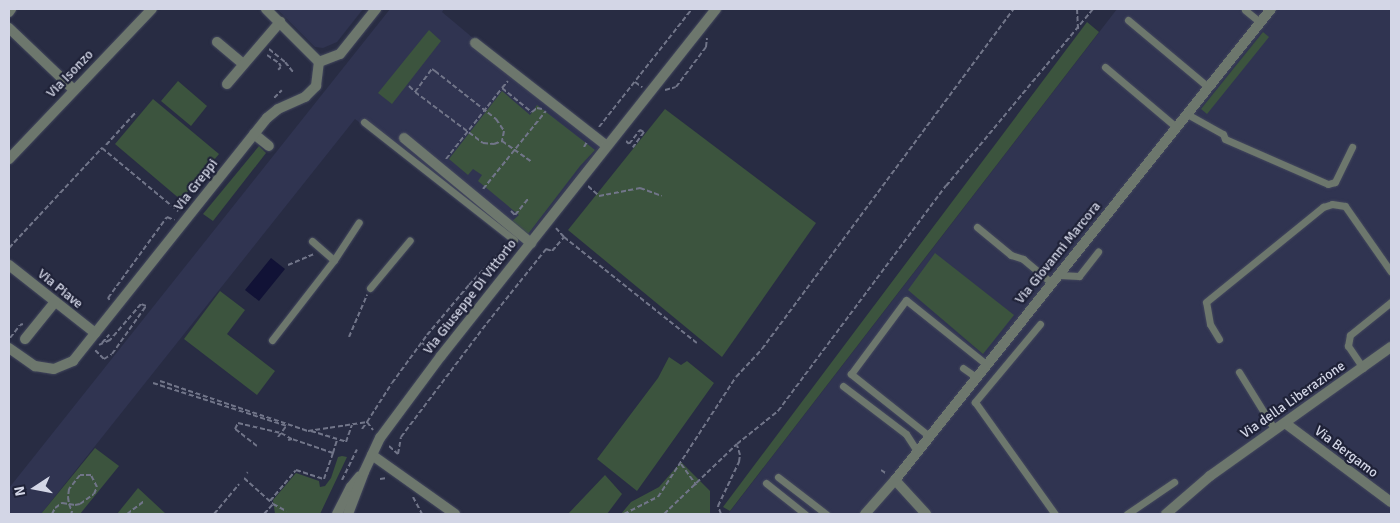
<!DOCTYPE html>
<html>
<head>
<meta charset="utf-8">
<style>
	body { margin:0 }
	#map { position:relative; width:1400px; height:523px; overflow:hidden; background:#282c43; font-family:Signika,sans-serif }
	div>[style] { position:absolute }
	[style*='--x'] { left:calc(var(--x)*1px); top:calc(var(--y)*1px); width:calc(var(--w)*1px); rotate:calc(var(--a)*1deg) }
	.built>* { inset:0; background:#303451 }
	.green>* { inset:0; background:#3c543e }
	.water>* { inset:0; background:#111236 }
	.path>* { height:2px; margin-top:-1px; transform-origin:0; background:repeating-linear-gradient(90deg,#717589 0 5px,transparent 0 7.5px) }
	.roads { filter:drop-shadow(0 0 1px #43475d) drop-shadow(0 0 1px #43475d) }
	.service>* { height:7px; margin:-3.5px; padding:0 3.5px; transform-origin:3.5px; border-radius:3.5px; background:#6d776d }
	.pedestrian>* { height:10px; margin:-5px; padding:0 5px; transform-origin:5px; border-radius:5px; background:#6d776d }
	.minor>* { height:10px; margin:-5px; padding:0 5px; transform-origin:5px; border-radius:5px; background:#6d776d }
	.tertiary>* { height:10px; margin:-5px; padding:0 5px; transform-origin:5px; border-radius:5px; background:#6d776d }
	span { translate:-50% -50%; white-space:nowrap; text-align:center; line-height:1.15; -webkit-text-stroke:4.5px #1f2238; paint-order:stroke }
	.street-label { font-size:14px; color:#d3d6e6 }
	.frame { position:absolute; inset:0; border:10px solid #d3d6e6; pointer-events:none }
	.north { position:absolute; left:10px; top:463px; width:50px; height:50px; -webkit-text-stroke:4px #1f2238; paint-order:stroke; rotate:259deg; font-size:14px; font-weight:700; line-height:20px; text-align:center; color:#d3d6e6 }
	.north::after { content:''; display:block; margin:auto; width:18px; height:22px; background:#d3d6e6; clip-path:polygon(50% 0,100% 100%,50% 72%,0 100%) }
</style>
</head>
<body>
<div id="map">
	<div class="built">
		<i style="clip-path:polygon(277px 9px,363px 9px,337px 42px,323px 48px,315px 47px)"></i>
		<i style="clip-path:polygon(390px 9px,444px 9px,442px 12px,601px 145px,518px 249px,355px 119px,41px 514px,9px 514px,9px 488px)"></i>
		<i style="clip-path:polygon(1117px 9px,1391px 9px,1391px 514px,728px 514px)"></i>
	</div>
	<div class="green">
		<i style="clip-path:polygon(1087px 22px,1099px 32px,730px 511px,723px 507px)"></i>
		<i style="clip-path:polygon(429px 30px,441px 41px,392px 104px,378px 93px)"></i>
		<i style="clip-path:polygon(1263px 32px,1269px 37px,1207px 114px,1201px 109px)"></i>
		<i style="clip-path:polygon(178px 81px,207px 106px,191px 126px,161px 101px)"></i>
		<i style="clip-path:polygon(502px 91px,530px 115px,537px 105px,595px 150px,580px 166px,528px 234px,511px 222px,519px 215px,478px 181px,482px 175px,473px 169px,468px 175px,449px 159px)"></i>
		<i style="clip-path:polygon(153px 99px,219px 154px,181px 200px,115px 144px)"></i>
		<i style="clip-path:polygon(665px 109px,816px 223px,722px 357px,568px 230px)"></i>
		<i style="clip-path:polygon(259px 146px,266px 153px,213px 221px,203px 214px)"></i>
		<i style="clip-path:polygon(935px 253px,1014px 315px,983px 354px,908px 290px)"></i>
		<i style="clip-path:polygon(220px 291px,245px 310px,227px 334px,275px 371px,257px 395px,184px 339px)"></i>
		<i style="clip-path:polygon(669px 357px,681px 365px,687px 361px,714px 383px,637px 491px,597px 459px,658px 378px)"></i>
		<i style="clip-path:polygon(95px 448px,119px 466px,80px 514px,41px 514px)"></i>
		<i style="clip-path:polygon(342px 456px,347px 457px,320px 514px,275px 514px,273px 500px,296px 473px,319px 481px,320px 487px,325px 486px,331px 478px,338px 457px)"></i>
		<i style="clip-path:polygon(681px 462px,710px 491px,710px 514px,621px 514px,631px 502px,659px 487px)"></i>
		<i style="clip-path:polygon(605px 475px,622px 494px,607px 514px,568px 514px)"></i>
		<i style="clip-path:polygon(138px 488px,166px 514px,117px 514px)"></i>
	</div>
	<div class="water">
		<i style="clip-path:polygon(271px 258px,285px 269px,259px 301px,245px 290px)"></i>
	</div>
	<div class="path">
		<i style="--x:1077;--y:9;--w:20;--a:87"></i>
		<i style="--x:269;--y:49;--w:21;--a:39"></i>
		<i style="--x:285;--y:62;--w:13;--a:51"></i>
		<i style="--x:267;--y:55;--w:14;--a:34"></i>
		<i style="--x:279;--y:63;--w:4;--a:63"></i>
		<i style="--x:281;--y:67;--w:4;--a:135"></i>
		<i style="--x:635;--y:82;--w:9;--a:36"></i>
		<i style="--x:409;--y:86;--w:8;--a:45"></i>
		<i style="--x:415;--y:92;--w:29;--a:-54"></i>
		<i style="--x:432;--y:69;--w:4;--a:34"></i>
		<i style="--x:435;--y:71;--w:78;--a:38.2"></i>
		<i style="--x:496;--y:119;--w:14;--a:56"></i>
		<i style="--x:504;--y:131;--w:10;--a:101"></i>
		<i style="--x:502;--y:141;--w:35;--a:35"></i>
		<i style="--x:502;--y:88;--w:9;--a:-49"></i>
		<i style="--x:665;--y:90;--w:11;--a:-15"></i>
		<i style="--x:676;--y:87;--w:50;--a:-53.1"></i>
		<i style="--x:706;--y:47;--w:9;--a:-84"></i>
		<i style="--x:415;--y:92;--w:85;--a:36.9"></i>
		<i style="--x:483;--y:143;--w:11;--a:5"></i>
		<i style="--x:494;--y:144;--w:9;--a:-21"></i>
		<i style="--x:274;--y:98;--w:11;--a:-45"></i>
		<i style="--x:599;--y:127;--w:150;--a:-51.8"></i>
		<i style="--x:626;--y:141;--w:4;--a:45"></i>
		<i style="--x:629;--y:144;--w:18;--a:-52"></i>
		<i style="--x:640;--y:130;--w:4;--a:27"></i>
		<i style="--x:644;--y:132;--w:19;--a:126"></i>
		<i style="--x:106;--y:145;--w:45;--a:-47.7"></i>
		<i style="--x:584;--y:147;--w:6;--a:-59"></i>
		<i style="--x:446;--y:159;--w:90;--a:-51.7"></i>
		<i style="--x:502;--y:88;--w:38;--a:39"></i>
		<i style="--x:532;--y:112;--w:6;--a:-39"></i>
		<i style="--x:537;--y:108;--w:5;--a:11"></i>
		<i style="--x:588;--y:186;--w:15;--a:42"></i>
		<i style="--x:599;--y:196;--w:42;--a:-11"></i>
		<i style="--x:640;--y:188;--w:23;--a:20"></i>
		<i style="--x:483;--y:189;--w:100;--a:-51.1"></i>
		<i style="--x:511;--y:211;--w:6;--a:45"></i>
		<i style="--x:515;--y:215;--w:22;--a:-51"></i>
		<i style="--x:564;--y:237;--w:170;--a:38.6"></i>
		<i style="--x:9;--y:248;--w:137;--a:-47.1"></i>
		<i style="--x:102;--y:148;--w:99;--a:39.7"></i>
		<i style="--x:288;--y:265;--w:28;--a:-23"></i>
		<i style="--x:110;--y:300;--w:3;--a:-135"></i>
		<i style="--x:108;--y:298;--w:100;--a:-53.9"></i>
		<i style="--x:167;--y:217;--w:8;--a:23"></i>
		<i style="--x:349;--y:337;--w:46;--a:-66.8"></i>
		<i style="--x:10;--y:338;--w:16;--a:-52"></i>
		<i style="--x:20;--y:325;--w:3;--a:-18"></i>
		<i style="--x:102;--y:343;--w:11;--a:-49"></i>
		<i style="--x:422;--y:343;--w:12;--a:35"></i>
		<i style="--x:95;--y:350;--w:13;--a:45"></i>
		<i style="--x:104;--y:359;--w:9;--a:-32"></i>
		<i style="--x:112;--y:354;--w:59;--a:-54.7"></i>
		<i style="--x:146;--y:306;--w:5;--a:-158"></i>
		<i style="--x:141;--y:304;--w:48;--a:130.7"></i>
		<i style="--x:110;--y:340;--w:12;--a:156"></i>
		<i style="--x:160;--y:381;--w:156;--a:18.7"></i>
		<i style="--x:308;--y:431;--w:60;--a:-8.7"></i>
		<i style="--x:367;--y:422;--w:46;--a:-57.3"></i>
		<i style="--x:392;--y:383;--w:59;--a:-53.9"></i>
		<i style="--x:427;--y:335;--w:65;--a:-50"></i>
		<i style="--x:469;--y:285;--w:38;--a:-47"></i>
		<i style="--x:495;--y:257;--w:10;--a:-17"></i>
		<i style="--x:505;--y:254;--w:8;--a:-67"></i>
		<i style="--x:153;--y:383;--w:141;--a:17.8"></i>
		<i style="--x:362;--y:429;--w:9;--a:-54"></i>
		<i style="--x:367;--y:422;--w:10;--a:53"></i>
		<i style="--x:311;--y:431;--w:37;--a:17"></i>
		<i style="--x:346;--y:442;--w:18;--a:-71"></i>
		<i style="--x:278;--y:437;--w:15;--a:-53"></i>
		<i style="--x:257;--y:446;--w:28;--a:-142"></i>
		<i style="--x:235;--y:429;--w:7;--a:-63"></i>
		<i style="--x:238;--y:423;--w:44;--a:13.1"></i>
		<i style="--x:281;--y:433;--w:13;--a:29"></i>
		<i style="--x:389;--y:446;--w:12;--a:42"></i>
		<i style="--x:333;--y:453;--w:14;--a:-73"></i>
		<i style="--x:398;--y:454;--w:17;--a:-80"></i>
		<i style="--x:401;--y:437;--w:143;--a:-53"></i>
		<i style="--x:487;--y:323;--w:95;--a:-51.4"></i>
		<i style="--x:546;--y:249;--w:6;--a:18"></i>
		<i style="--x:552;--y:251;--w:18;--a:-49"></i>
		<i style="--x:564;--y:237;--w:12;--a:-132"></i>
		<i style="--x:681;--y:464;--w:26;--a:54"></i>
		<i style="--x:881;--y:470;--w:7;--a:34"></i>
		<i style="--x:247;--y:473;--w:1;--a:-45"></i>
		<i style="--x:244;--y:478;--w:39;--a:42"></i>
		<i style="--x:380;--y:479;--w:7;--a:-8"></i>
		<i style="--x:342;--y:480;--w:34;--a:-64"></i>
		<i style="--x:413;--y:497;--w:19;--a:62"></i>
		<i style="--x:270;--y:501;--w:40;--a:-50"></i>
		<i style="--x:296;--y:470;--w:29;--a:18"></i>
		<i style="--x:324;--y:479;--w:28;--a:-71"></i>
		<i style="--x:333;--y:453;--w:43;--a:-161.1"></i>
		<i style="--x:292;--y:439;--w:4;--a:166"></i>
		<i style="--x:52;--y:514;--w:7;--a:-63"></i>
		<i style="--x:55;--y:508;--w:9;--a:-36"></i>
		<i style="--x:62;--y:503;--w:7;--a:8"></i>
		<i style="--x:69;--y:504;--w:6;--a:9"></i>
		<i style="--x:75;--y:505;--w:5;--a:-11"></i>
		<i style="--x:80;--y:504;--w:17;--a:-36"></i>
		<i style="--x:94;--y:494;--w:8;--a:-67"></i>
		<i style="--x:97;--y:487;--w:13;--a:-117"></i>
		<i style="--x:91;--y:475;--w:11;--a:180"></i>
		<i style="--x:80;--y:475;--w:18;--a:128"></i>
		<i style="--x:69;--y:489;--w:8;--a:97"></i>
		<i style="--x:68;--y:497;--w:7;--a:82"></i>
		<i style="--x:69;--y:504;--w:9;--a:69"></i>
		<i style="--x:72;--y:512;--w:2;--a:117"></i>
		<i style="--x:127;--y:514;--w:21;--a:-37"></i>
		<i style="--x:214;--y:514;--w:39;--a:-50"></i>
		<i style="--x:264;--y:514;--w:13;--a:-48"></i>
		<i style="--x:273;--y:504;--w:15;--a:28"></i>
		<i style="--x:620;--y:514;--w:1;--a:-90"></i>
		<i style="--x:624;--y:514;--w:38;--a:-27"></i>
		<i style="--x:658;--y:497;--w:143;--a:-57"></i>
		<i style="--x:736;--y:377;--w:38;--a:-47"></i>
		<i style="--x:762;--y:349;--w:423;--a:-53.5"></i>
		<i style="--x:664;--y:514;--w:101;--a:-43.8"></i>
		<i style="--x:737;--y:444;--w:53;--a:-38.8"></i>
		<i style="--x:778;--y:411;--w:281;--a:-53.3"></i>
		<i style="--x:946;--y:186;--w:230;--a:-50.3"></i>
		<i style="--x:721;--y:514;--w:9;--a:-111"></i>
		<i style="--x:718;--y:506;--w:49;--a:-64.5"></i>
		<i style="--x:739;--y:462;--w:7;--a:-82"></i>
		<i style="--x:740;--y:455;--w:10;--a:-107"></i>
	</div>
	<div class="roads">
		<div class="service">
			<i style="--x:1245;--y:10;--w:19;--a:39"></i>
			<i style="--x:1128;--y:20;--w:104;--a:39.9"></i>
			<i style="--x:1105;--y:67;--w:93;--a:40.2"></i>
			<i style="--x:1187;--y:114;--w:41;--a:29.1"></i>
			<i style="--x:1223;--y:134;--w:5;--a:68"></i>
			<i style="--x:1225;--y:139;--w:112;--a:23.6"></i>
			<i style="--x:1328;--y:184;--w:7;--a:-16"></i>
			<i style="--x:1335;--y:182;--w:39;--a:-64"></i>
			<i style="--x:364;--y:122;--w:191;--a:38.2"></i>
			<i style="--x:977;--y:227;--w:44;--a:39.5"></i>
			<i style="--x:1011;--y:255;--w:13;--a:18"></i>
			<i style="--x:1023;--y:259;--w:38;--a:40"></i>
			<i style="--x:312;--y:241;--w:29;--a:41"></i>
			<i style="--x:1059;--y:275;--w:20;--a:3"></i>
			<i style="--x:1079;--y:276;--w:31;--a:-52"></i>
			<i style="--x:370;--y:288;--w:62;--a:-50.2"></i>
			<i style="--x:1040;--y:324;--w:102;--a:129.8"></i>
			<i style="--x:975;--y:402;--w:138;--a:54.5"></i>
			<i style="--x:1219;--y:339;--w:17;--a:-121"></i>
			<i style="--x:1210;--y:324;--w:22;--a:-100"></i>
			<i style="--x:1206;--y:302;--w:151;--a:-39.1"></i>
			<i style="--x:1323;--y:207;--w:9;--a:-18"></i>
			<i style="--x:1332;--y:204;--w:13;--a:9"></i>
			<i style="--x:1345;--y:206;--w:80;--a:55.1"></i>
			<i style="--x:272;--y:340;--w:101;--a:-52.2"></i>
			<i style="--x:334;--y:260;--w:45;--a:-56.7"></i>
			<i style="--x:963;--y:368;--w:16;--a:35"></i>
			<i style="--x:1363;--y:368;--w:27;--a:-124"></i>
			<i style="--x:1348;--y:346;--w:11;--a:-80"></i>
			<i style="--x:1350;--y:335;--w:53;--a:-38.8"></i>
			<i style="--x:1239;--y:372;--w:68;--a:58.2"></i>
			<i style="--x:843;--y:386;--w:79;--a:37.3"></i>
			<i style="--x:906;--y:434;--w:20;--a:57"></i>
			<i style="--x:929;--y:436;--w:100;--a:-141.5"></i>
			<i style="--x:851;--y:374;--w:92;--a:-53.4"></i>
			<i style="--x:906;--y:300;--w:102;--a:38.7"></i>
			<i style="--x:778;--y:477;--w:61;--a:37.6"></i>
			<i style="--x:766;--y:483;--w:50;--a:38.5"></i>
			<i style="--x:1127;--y:514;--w:57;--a:-34.2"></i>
		</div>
		<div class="pedestrian">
			<i style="--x:217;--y:42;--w:34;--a:40"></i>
			<i style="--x:227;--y:84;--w:82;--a:-49.5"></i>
		</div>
		<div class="minor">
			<i style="--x:266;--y:9;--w:75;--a:45"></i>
			<i style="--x:9;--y:12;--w:4;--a:-56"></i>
			<i style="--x:9;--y:28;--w:90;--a:43.6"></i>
			<i style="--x:475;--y:43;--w:167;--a:38"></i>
			<i style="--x:319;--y:62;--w:22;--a:-21"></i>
			<i style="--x:340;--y:54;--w:58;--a:-51.3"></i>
			<i style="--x:254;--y:134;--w:19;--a:39"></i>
			<i style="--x:404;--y:138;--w:165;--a:39.6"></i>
			<i style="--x:9;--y:159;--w:207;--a:-46.4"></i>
			<i style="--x:9;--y:265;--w:110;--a:38.3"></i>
			<i style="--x:25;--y:339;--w:48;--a:-51"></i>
			<i style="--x:9;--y:348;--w:32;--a:35"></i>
			<i style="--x:35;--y:366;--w:19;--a:9"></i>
			<i style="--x:54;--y:369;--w:21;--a:-23"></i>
			<i style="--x:73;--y:361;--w:311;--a:-51.4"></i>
			<i style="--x:267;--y:118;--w:14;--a:-39"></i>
			<i style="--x:278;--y:109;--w:30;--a:-24"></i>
			<i style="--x:305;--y:97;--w:16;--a:-45"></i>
			<i style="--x:316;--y:86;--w:24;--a:-83"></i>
			<i style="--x:1285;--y:423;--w:132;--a:36.7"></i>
			<i style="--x:372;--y:455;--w:102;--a:35.4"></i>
			<i style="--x:895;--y:480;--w:46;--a:47.6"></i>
			<i style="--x:337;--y:514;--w:30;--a:-63"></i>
			<i style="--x:351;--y:487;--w:14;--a:-51"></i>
			<i style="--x:348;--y:514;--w:45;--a:-69.1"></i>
			<i style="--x:364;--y:472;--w:38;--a:-65"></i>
			<i style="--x:380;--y:438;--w:102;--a:-53.4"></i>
			<i style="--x:441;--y:356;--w:443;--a:-51.6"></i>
			<i style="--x:865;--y:514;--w:45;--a:-48.6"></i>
			<i style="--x:895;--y:480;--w:603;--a:-51.4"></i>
		</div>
		<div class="tertiary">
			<i style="--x:1166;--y:514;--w:58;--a:-40.8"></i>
			<i style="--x:1210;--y:476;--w:222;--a:-35.5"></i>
		</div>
	</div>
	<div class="street-label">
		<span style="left:70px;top:74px;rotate:-46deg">Via Isonzo</span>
		<span style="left:196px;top:185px;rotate:-52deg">Via Greppi</span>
		<span style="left:1058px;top:253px;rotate:-51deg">Via Giovanni Marcora</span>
		<span style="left:60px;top:289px;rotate:39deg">Via Piave</span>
		<span style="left:470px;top:297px;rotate:-52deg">Via Giuseppe Di Vittorio</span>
		<span style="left:1293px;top:400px;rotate:-35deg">Via della Liberazione</span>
		<span style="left:1346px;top:452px;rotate:37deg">Via Bergamo</span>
	</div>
	<div class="frame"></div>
	<div class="north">N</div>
</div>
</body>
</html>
